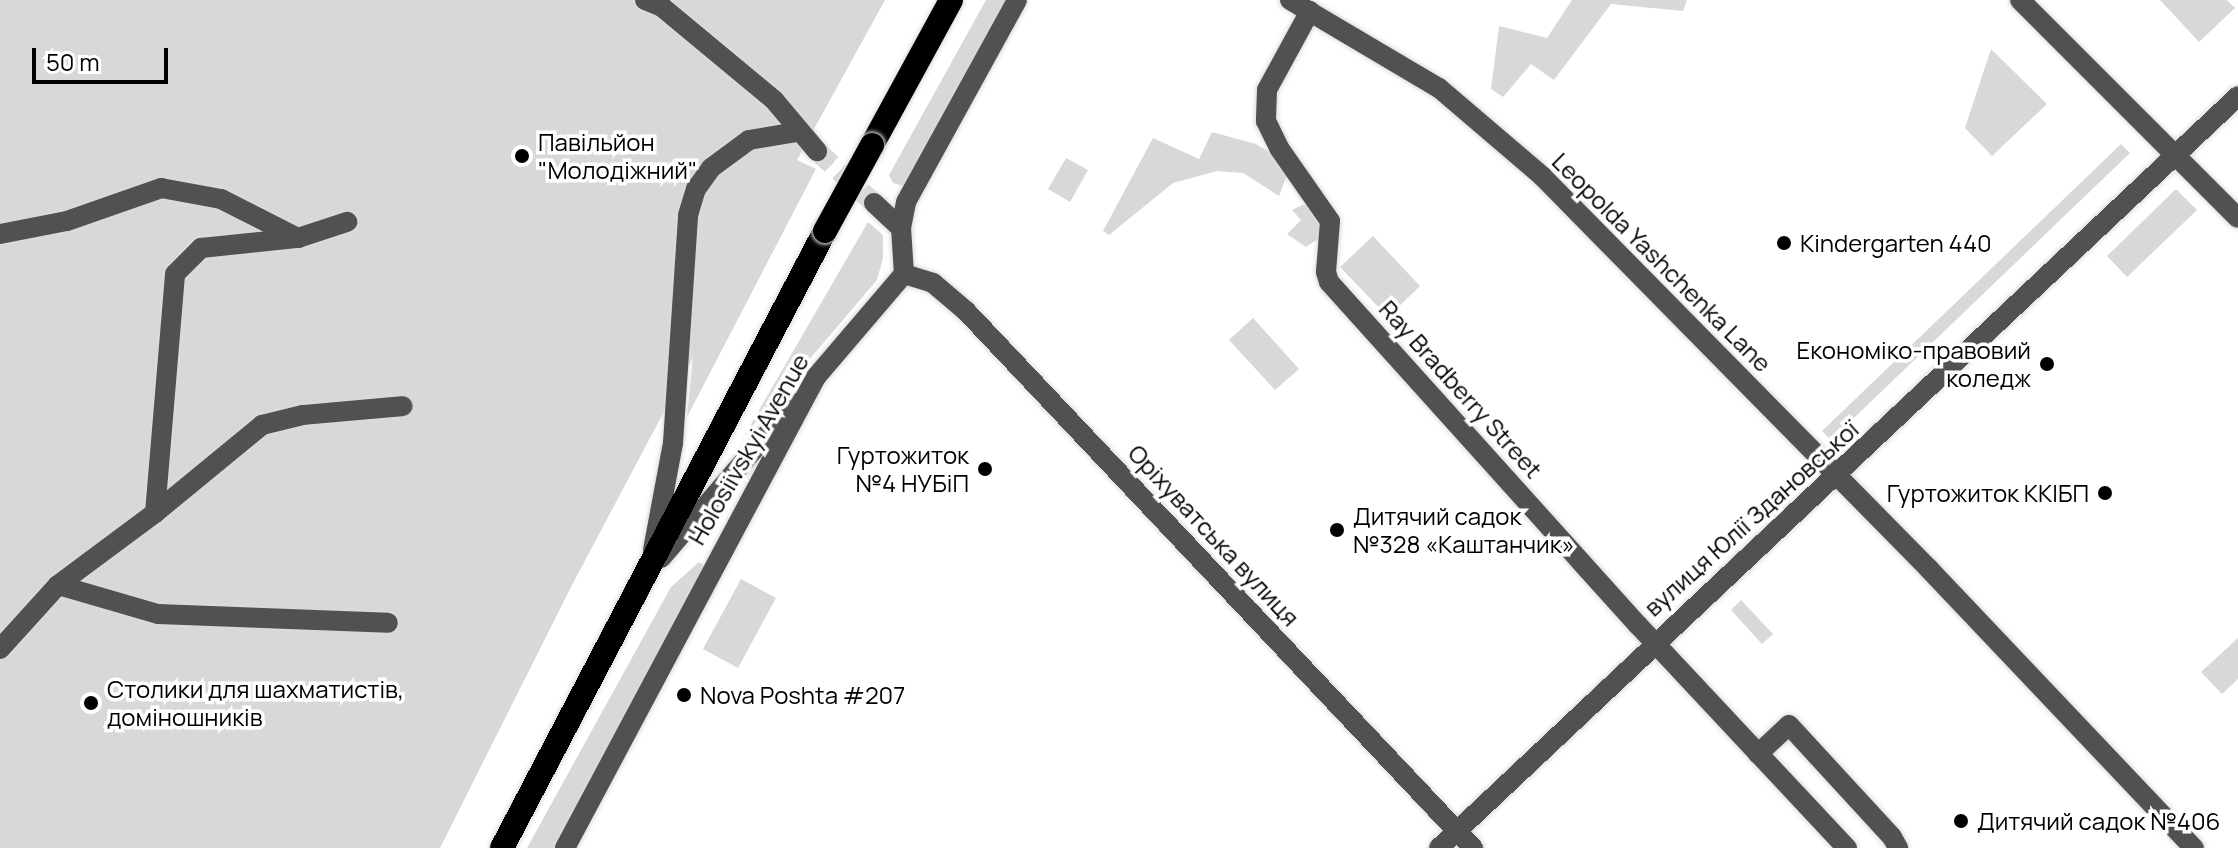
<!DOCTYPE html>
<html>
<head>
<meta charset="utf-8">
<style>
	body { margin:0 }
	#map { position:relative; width:2238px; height:848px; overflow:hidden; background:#fff; font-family:Manrope,sans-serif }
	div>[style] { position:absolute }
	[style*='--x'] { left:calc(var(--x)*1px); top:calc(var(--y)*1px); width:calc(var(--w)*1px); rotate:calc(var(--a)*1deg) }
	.green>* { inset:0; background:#d8d8d8 }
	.minor-tunnel>* { height:20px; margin-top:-10px; transform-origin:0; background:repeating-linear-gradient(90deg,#d9d9d9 0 20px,transparent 0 30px) }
	.roads { filter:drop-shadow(0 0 2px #dbdbdb) drop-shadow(0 0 2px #dbdbdb) }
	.minor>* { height:20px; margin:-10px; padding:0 10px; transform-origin:10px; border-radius:10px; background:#515151 }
	.highway>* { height:24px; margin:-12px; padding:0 12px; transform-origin:12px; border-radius:12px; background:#000 }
	.bridges { filter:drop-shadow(0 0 2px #dbdbdb) drop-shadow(0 0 2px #dbdbdb) }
	.highway-bridge>* { height:24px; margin:-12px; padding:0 12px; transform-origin:12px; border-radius:12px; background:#000 }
	.dots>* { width:22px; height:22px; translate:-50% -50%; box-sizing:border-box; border:4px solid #fff; border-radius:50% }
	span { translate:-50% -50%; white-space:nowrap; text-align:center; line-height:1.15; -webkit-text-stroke:7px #fff; paint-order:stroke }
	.poi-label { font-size:24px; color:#000 }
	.left { translate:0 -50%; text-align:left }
	.right { translate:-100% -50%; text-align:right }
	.street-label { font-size:24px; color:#000 }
	.scale { position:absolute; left:32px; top:48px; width:136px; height:36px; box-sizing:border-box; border:4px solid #000; border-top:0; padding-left:10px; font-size:24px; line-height:28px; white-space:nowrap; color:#000; -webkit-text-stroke:6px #fff; paint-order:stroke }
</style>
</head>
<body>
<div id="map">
	<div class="green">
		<i style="clip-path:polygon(0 0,885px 0,797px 160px,816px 169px,687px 417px,693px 357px,571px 587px,440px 848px,0 848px)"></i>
		<i style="clip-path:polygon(986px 0,1008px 0,907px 187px,893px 183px,889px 175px)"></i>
		<i style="clip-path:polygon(1572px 0,1687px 0,1683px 11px,1611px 4px,1554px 80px,1531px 64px,1503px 97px,1491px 89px,1499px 26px,1547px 38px)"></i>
		<i style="clip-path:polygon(2160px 0,2227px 0,2235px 8px,2199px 42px)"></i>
		<i style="clip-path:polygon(1991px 49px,2047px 104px,1992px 156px,1965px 128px)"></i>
		<i style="clip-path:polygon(1212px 132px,1256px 144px,1274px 155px,1287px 175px,1279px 196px,1243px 173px,1217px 171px,1173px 183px,1109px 235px,1103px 231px,1153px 138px,1199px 159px)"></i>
		<i style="clip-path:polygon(2121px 144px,2130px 153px,1831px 440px,1822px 431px)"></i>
		<i style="clip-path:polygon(1066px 158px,1088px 170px,1070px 202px,1048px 189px)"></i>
		<i style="clip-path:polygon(2176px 189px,2197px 210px,2127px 277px,2107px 256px)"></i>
		<i style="clip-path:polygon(1302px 205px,1311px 206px,1318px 215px,1324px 235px,1306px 247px,1287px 234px,1301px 220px,1292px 210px)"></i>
		<i style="clip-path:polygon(868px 222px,883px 235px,883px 258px,877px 280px,744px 436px)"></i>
		<i style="clip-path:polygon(1373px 236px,1420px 286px,1388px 317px,1340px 267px)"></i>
		<i style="clip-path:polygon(1253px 318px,1299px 369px,1275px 390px,1229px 340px)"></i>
		<i style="clip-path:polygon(699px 562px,706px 567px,554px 848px,527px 848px,671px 587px)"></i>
		<i style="clip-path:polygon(741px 579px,776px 598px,738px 668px,703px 649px)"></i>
		<i style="clip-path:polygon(1741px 600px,1773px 634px,1762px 644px,1731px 610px)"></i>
		<i style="clip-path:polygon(2238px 638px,2238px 679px,2222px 694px,2201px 672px)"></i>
	</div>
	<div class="minor-tunnel">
		<i style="--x:817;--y:151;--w:77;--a:42.4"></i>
	</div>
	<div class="roads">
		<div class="minor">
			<i style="--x:645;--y:0;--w:18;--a:22"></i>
			<i style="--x:662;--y:7;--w:146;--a:39.7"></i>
			<i style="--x:774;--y:100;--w:67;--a:49.9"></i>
			<i style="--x:1290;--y:0;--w:173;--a:30.6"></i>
			<i style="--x:1439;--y:88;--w:135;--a:40.5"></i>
			<i style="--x:1542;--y:176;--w:552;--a:45.44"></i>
			<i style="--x:1929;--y:569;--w:385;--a:46.5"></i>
			<i style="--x:2020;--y:0;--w:308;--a:45"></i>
			<i style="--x:1310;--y:11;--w:90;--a:118.6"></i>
			<i style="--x:1267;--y:90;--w:31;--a:92"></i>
			<i style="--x:1266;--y:121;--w:30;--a:64"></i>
			<i style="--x:1279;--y:148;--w:89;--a:55.1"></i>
			<i style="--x:1330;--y:221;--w:51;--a:94.5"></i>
			<i style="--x:1326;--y:272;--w:10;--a:73"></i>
			<i style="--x:1329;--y:282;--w:462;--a:48"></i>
			<i style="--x:1638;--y:625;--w:306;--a:46.9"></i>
			<i style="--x:874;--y:203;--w:37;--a:43"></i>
			<i style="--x:0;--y:234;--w:68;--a:-11"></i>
			<i style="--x:67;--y:221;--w:100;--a:-19.3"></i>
			<i style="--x:161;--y:188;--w:61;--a:10.4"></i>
			<i style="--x:221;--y:199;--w:86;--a:26.9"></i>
			<i style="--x:904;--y:274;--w:30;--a:17"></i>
			<i style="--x:933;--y:283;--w:43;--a:40.3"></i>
			<i style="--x:966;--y:311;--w:739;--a:46.65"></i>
			<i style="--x:155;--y:513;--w:240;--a:-85.2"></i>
			<i style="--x:175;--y:274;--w:37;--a:-45"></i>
			<i style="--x:201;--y:248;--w:98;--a:-5.9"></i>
			<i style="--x:298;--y:238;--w:52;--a:-18.1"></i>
			<i style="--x:653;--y:550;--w:109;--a:-79.4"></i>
			<i style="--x:673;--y:443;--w:228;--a:-86.2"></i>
			<i style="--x:688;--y:215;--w:27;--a:-73"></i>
			<i style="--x:696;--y:189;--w:26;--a:-54"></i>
			<i style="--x:711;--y:168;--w:47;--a:-36.4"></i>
			<i style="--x:749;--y:140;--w:49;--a:-9.5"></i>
			<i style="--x:661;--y:558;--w:204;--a:-49.4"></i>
			<i style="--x:58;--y:585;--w:104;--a:16.2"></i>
			<i style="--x:158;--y:614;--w:230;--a:2.2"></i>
			<i style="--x:0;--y:649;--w:86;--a:-47.8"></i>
			<i style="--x:58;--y:585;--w:121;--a:-36.6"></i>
			<i style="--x:155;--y:513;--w:139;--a:-39.4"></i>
			<i style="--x:262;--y:425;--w:42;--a:-13.7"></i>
			<i style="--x:303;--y:415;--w:100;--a:-5.1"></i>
			<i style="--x:1758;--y:754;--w:42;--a:-43.1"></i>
			<i style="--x:1789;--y:725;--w:152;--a:47.4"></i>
			<i style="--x:1892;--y:837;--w:13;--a:61"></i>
			<i style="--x:565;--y:848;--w:534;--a:-61.95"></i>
			<i style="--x:816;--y:377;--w:135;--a:-49.5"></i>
			<i style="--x:904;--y:274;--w:46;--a:-93.7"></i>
			<i style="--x:901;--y:228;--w:26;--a:-79"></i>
			<i style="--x:906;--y:202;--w:230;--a:-61.2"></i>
			<i style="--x:1439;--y:848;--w:1097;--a:-43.26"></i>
		</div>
		<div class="highway">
			<i style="--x:872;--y:145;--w:165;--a:-61.4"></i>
			<i style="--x:502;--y:848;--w:696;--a:-62.37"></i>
		</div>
	</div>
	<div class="bridges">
		<div class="highway-bridge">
			<i style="--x:825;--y:231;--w:98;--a:-61.3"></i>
		</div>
	</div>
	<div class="dots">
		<i style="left:522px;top:156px;background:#000"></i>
		<i style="left:1784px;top:243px;background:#000"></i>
		<i style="left:2047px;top:364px;background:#000"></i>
		<i style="left:985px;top:469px;background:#000"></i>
		<i style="left:2105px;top:493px;background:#000"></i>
		<i style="left:1337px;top:530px;background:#000"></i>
		<i style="left:684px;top:695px;background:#000"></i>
		<i style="left:91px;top:703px;background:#000"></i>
		<i style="left:1961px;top:821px;background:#000"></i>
	</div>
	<div class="poi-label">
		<span class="left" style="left:538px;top:156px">Павільйон<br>"Молодіжний"</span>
		<span class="left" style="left:1800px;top:243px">Kindergarten 440</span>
		<span class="right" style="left:2031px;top:364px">Економіко-правовий<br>коледж</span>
		<span class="right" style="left:969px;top:469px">Гуртожиток<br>№4 НУБіП</span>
		<span class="right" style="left:2089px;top:493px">Гуртожиток ККІБП</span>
		<span class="left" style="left:1353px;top:530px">Дитячий садок<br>№328 «Каштанчик»</span>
		<span class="left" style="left:107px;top:703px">Столики для шахматистів,<br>доміношників</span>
		<span class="left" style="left:700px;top:695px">Nova Poshta #207</span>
		<span class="left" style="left:1977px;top:821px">Дитячий садок №406</span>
	</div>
	<div class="street-label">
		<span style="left:1662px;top:262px;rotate:45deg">Leopolda Yashchenka Lane</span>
		<span style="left:1461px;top:389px;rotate:48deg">Ray Bradberry Street</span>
		<span style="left:748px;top:449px;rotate:-60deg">Holosiivskyi Avenue</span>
		<span style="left:1751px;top:518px;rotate:-42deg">вулиця Юлії Здановської</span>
		<span style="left:1214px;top:535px;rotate:47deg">Оріхуватська вулиця</span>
	</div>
	<div class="scale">50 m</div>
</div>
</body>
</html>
